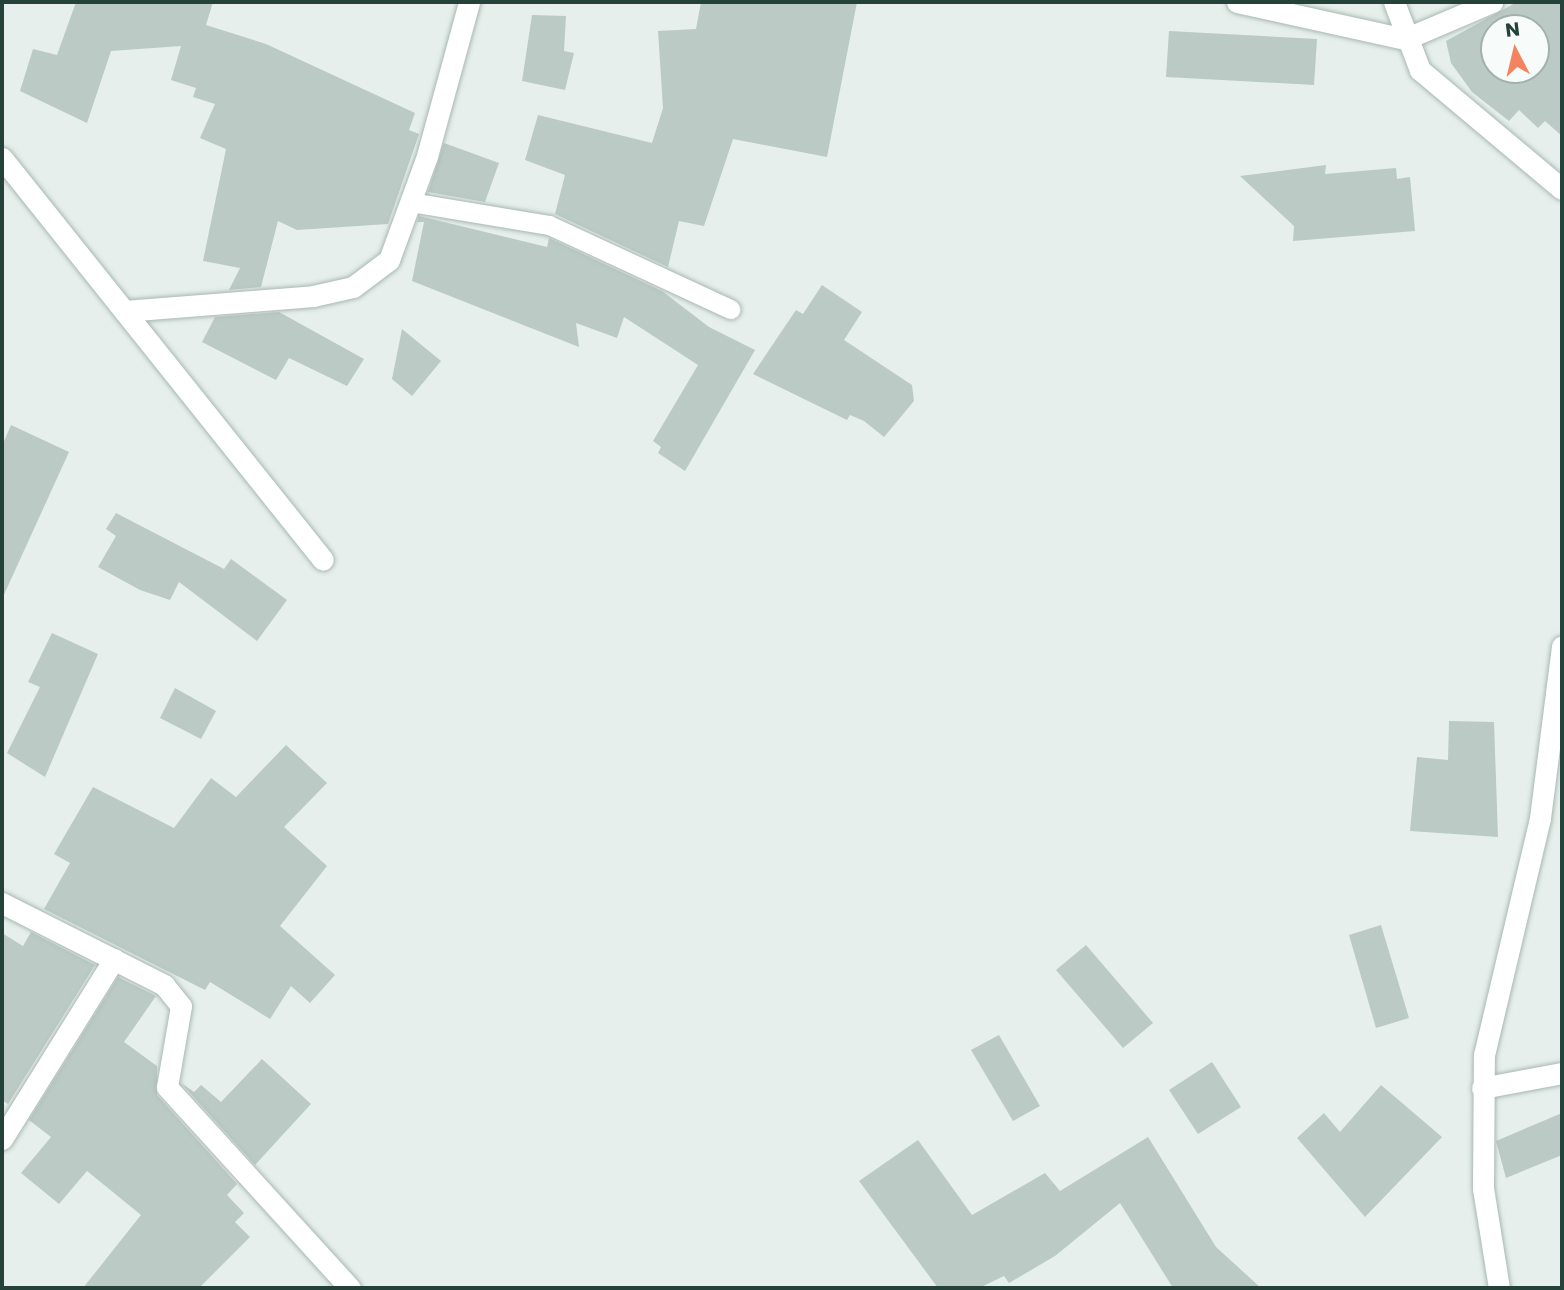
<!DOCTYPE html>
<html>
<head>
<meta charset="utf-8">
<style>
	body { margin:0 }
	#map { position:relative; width:1564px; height:1290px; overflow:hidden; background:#e6efeb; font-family:Poppins,sans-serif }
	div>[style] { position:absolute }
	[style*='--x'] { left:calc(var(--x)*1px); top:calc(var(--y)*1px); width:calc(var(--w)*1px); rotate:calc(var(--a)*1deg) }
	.building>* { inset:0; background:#bbcac4 }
	.roads { filter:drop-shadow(0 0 2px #a8b8b2) drop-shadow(0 0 2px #a8b8b2) }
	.lane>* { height:19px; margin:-9.5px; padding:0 9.5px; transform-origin:9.5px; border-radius:9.5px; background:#fff }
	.street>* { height:21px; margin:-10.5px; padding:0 10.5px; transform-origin:10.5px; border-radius:10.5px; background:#fff }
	span { translate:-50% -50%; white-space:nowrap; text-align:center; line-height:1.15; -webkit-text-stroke:6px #f7fbf9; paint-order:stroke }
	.frame { position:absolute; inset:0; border:4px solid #24423a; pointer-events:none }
	.north { position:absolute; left:1480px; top:14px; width:70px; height:70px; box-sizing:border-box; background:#f7fbf9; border:2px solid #a3b1ad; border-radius:50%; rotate:353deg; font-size:19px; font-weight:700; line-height:28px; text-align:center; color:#24423a }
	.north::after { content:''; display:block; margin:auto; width:24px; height:32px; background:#f4845f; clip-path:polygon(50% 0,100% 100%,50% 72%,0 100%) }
</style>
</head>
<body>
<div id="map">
	<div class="building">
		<i style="clip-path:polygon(76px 2px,213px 2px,206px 25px,266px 44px,415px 113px,409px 130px,419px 134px,388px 224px,297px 230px,278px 221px,261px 287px,229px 290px,240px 268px,203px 261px,226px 149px,200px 138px,215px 104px,193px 97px,196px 88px,171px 80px,181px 46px,111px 51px,87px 123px,20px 91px,33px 49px,57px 55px)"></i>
		<i style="clip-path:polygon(701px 2px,857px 2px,827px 157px,733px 139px,704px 226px,679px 221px,668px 267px,555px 214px,565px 175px,525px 160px,538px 115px,652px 143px,663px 108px,658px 31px,696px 29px)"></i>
		<i style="clip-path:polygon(evenodd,1517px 2px,1562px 2px,1562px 136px,1545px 121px,1538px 128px,1519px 110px,1509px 121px,1472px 92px,1451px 63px,1446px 41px,1517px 2px,1494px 28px,1536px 28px,1536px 70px,1494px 70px,1494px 28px)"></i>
		<i style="clip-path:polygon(532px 15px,566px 16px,564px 51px,574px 53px,565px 90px,522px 81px)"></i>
		<i style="clip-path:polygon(1169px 31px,1317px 39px,1314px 85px,1166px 77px)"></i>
		<i style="clip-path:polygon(444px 143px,499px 163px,485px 202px,428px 192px)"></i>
		<i style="clip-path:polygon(1326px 165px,1325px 174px,1396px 168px,1397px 179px,1410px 177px,1415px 231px,1293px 241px,1294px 226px,1240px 176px)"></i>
		<i style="clip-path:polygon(419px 216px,547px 247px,549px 238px,662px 291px,709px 327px,755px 350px,685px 471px,658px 453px,661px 447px,653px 441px,698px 365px,624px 317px,617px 338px,576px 323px,579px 347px,412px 281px,424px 222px,417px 222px)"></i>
		<i style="clip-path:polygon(822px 285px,862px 312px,844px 340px,912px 385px,914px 401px,884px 437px,864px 421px,850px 415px,847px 420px,753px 374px,796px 310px,803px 314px)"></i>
		<i style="clip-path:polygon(279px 312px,364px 359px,347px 386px,289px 358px,276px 380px,202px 342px,215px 317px)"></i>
		<i style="clip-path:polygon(402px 329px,441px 361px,412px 396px,392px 379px)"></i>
		<i style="clip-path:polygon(11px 425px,69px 452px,2px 599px,2px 446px)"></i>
		<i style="clip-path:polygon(116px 513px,224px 569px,231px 559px,287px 600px,257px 641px,179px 582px,170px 600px,140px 590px,98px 567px,116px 536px,106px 529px)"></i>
		<i style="clip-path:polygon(52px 633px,98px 654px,45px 777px,7px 753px,40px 687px,28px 682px)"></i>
		<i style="clip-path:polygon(175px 688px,216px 711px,201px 739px,160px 718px)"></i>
		<i style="clip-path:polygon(1449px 721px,1494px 722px,1498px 837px,1410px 831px,1417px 757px,1448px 760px)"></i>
		<i style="clip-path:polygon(286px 745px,327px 783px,284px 827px,327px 866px,280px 926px,335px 975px,310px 1003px,291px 986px,270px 1019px,210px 982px,205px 990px,44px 909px,70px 863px,54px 854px,93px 787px,174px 828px,211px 778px,236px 797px)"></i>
		<i style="clip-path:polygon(1381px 925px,1409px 1018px,1376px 1028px,1349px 935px)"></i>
		<i style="clip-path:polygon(31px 932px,95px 965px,8px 1104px,2px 1100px,2px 933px,23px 946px)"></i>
		<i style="clip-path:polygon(1086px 945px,1153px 1023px,1123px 1048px,1056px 970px)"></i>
		<i style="clip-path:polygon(118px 977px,156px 996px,124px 1042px,157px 1066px,157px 1095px,237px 1184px,227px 1195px,244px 1213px,235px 1222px,250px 1237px,199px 1288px,83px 1288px,141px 1215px,87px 1171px,59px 1204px,21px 1173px,51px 1137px,29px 1120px)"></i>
		<i style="clip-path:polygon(999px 1035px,1040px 1106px,1013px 1121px,971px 1050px)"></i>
		<i style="clip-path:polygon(262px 1059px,311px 1104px,255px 1165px,181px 1083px,194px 1092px,201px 1085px,221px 1102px)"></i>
		<i style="clip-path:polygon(1212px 1062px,1241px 1107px,1198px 1134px,1169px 1090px)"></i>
		<i style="clip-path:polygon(1381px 1085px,1442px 1137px,1365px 1217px,1297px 1138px,1324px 1113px,1340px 1132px)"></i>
		<i style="clip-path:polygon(1562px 1113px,1562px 1155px,1506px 1178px,1496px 1141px)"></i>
		<i style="clip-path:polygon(1148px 1137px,1216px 1247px,1261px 1288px,1173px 1288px,1120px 1203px,1055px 1256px,1009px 1283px,1004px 1276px,979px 1288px,938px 1288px,859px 1181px,918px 1140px,972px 1215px,1045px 1173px,1060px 1191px)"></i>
	</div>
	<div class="roads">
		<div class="lane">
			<i style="--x:410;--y:202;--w:141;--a:9.4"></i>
			<i style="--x:549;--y:225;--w:200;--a:24.9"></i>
		</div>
		<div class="street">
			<i style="--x:1237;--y:2;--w:172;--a:12.4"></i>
			<i style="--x:1405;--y:39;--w:95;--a:-23"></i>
			<i style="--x:1394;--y:2;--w:73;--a:69.1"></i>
			<i style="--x:1420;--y:70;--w:185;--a:40"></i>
			<i style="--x:2;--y:158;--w:514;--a:51.39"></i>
			<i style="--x:124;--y:311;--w:190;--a:-4.5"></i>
			<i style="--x:313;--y:296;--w:41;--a:-12.7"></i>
			<i style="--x:353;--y:287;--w:45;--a:-36.9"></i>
			<i style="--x:389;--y:260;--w:111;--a:-69.9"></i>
			<i style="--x:427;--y:156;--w:160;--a:-74.7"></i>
			<i style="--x:2;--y:903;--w:182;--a:26.8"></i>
			<i style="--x:164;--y:985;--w:27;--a:51"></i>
			<i style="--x:181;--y:1006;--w:82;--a:99.8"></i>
			<i style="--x:167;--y:1087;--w:272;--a:47.7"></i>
			<i style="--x:1482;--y:1088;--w:81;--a:-10.6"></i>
			<i style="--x:2;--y:1139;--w:212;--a:-58.1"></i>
			<i style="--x:1499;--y:1288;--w:101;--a:-99.1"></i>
			<i style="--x:1483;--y:1188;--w:133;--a:-89.6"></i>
			<i style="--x:1484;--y:1055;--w:244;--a:-76.7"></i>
			<i style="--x:1540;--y:818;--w:173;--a:-82.7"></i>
		</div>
	</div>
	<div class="frame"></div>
	<div class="north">N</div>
</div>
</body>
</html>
